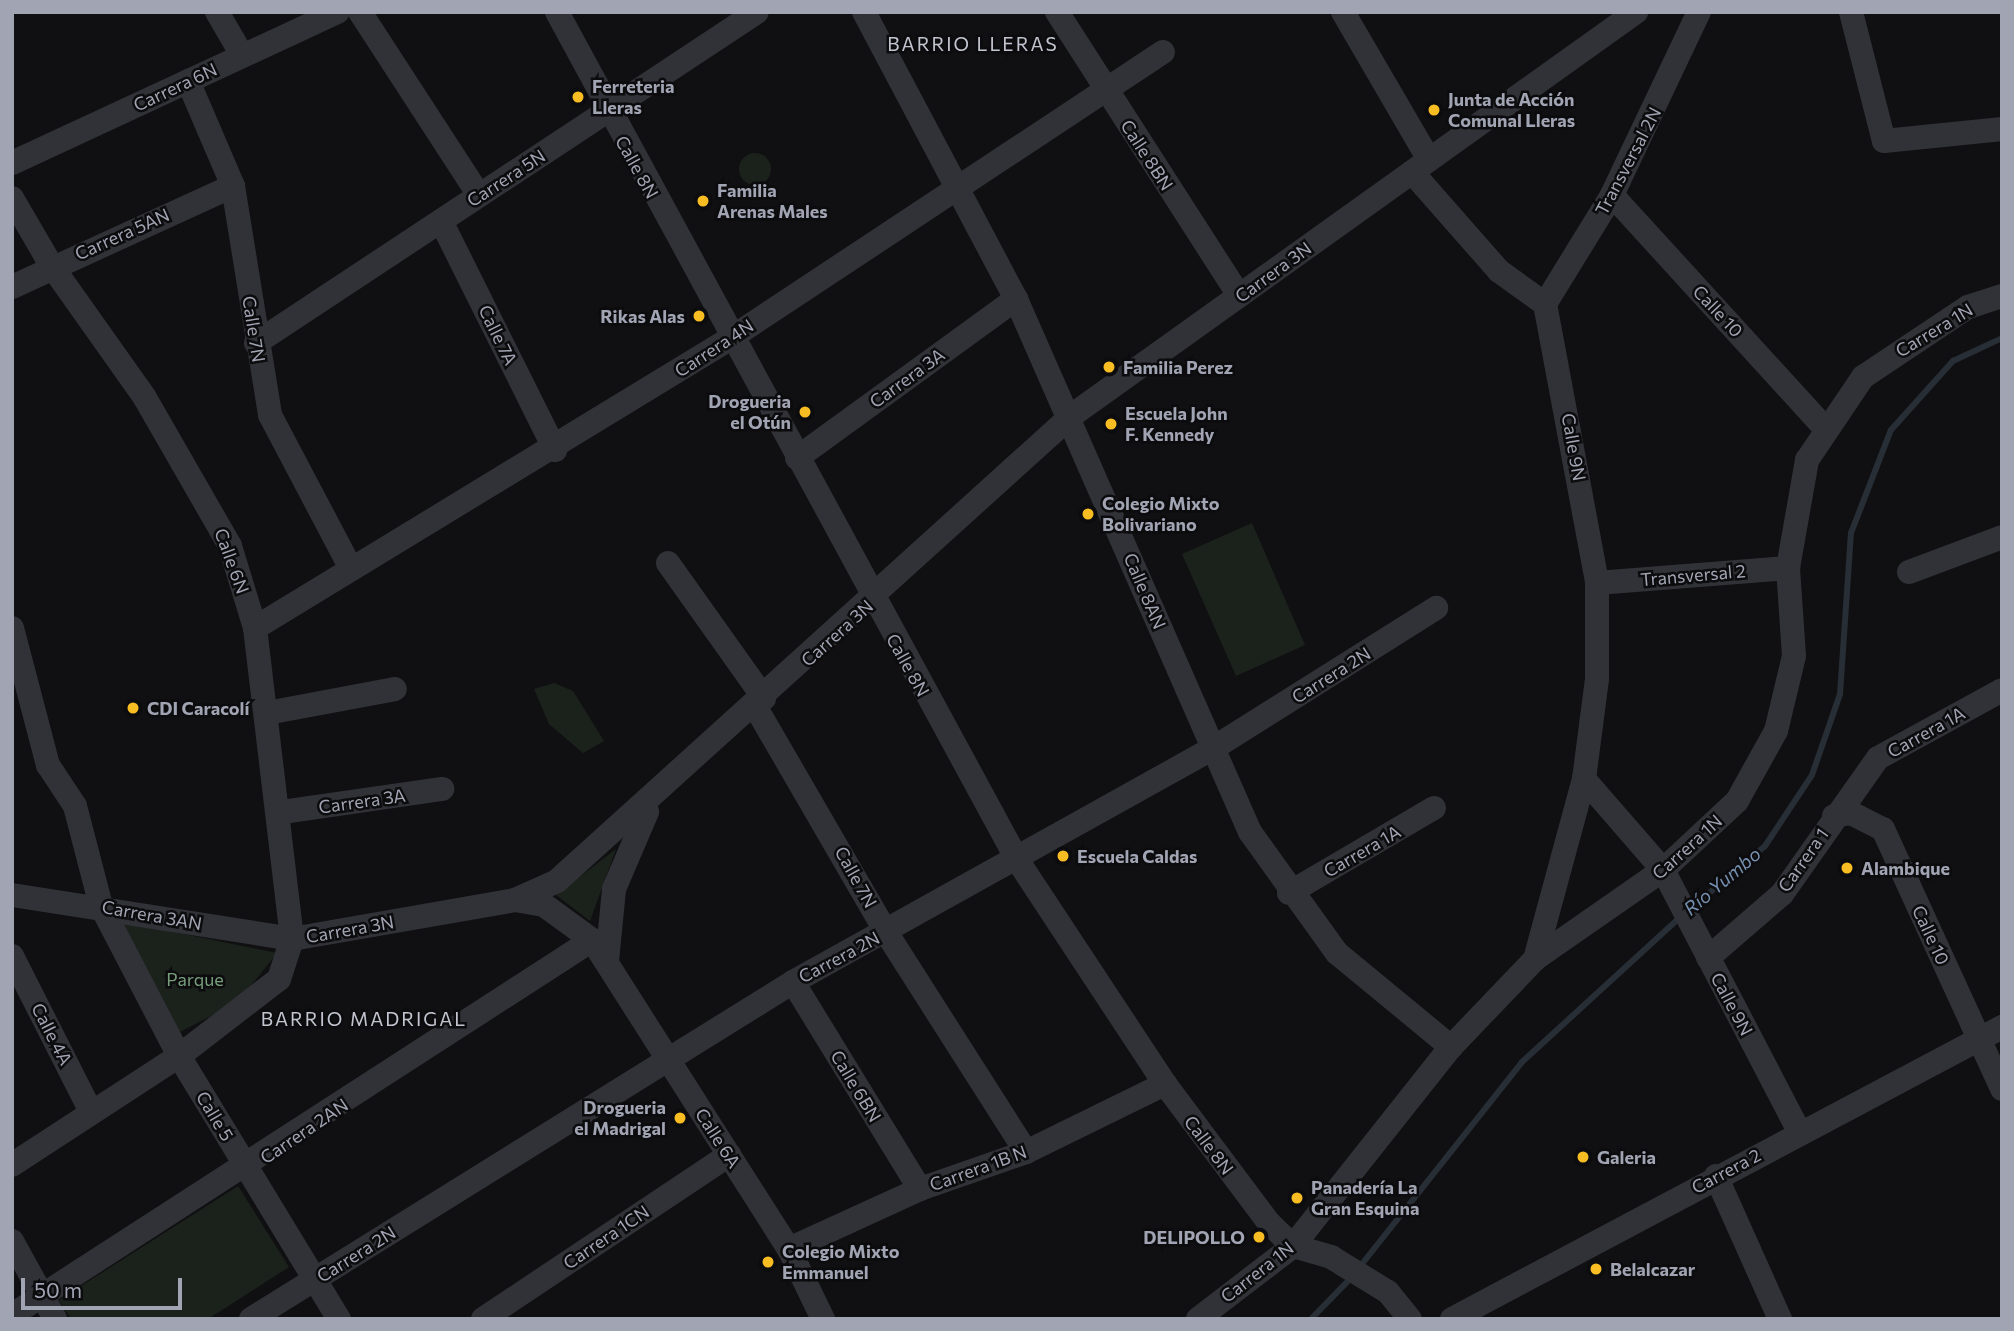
<!DOCTYPE html>
<html>
<head>
<meta charset="utf-8">
<style>
	body { margin:0 }
	#map { position:relative; width:2014px; height:1331px; overflow:hidden; background:#101012; font-family:Commissioner,sans-serif }
	div>[style] { position:absolute }
	[style*='--x'] { left:calc(var(--x)*1px); top:calc(var(--y)*1px); width:calc(var(--w)*1px); rotate:calc(var(--a)*1deg) }
	.green>* { inset:0; background:#1b221c }
	.round { border-radius:50% }
	.stream>* { height:6px; margin:-3px; padding:0 3px; transform-origin:3px; border-radius:3px; background:#272e36 }
	.minor>* { height:24px; margin:-12px; padding:0 12px; transform-origin:12px; border-radius:12px; background:#313237 }
	.dots>* { width:19px; height:19px; translate:-50% -50%; box-sizing:border-box; border:4px solid #0c0b0d; border-radius:50% }
	span { translate:-50% -50%; white-space:nowrap; text-align:center; line-height:1.15; -webkit-text-stroke:5px #0c0b0d; paint-order:stroke }
	.street-label { font-size:18px; color:#a1a5b3 }
	.poi-label { font-size:18px; color:#a1a5b3; font-weight:700 }
	.left { translate:0 -50%; text-align:left }
	.right { translate:-100% -50%; text-align:right }
	.park-label { font-size:18px; color:#779f7c }
	.neighbourhood-label { font-size:19px; color:#c2c5cf; letter-spacing:2px }
	.water-label { font-size:19px; color:#7691b0; font-style:italic }
	.frame { position:absolute; inset:0; border:14px solid #a1a5b3; pointer-events:none }
	.scale { position:absolute; left:21px; top:1278px; width:161px; height:32px; box-sizing:border-box; border:4px solid #a1a5b3; border-top:0; padding-left:9px; font-size:21px; line-height:24px; white-space:nowrap; color:#a1a5b3; -webkit-text-stroke:5px #0c0b0d; paint-order:stroke }
</style>
</head>
<body>
<div id="map">
	<div class="green">
		<i class="round" style="left:739px;top:153px;width:32px;height:32px"></i>
		<i style="clip-path:polygon(1252px 523px,1305px 645px,1236px 676px,1182px 554px)"></i>
		<i style="clip-path:polygon(554px 683px,573px 691px,604px 741px,583px 753px,549px 724px,534px 689px)"></i>
		<i style="clip-path:polygon(616px 849px,590px 921px,556px 895px)"></i>
		<i style="clip-path:polygon(120px 921px,277px 953px,238px 1002px,176px 1034px)"></i>
		<i style="clip-path:polygon(238px 1186px,289px 1267px,208px 1319px,71px 1319px,59px 1300px)"></i>
	</div>
	<div class="stream">
		<i style="--x:1689;--y:910;--w:99;--a:-40.1"></i>
		<i style="--x:1765;--y:846;--w:85;--a:-56.5"></i>
		<i style="--x:1812;--y:775;--w:86;--a:-70.9"></i>
		<i style="--x:1840;--y:694;--w:161;--a:-86.1"></i>
		<i style="--x:1851;--y:533;--w:110;--a:-68.8"></i>
		<i style="--x:1891;--y:430;--w:93;--a:-48.1"></i>
		<i style="--x:1953;--y:361;--w:54;--a:-25.1"></i>
		<i style="--x:1358;--y:1269;--w:264;--a:-51.6"></i>
		<i style="--x:1522;--y:1062;--w:214;--a:-42.5"></i>
		<i style="--x:1311;--y:1319;--w:57;--a:-45.7"></i>
	</div>
	<div class="minor">
		<i style="--x:217;--y:12;--w:50;--a:59.8"></i>
		<i style="--x:360;--y:12;--w:218;--a:57"></i>
		<i style="--x:557;--y:12;--w:966;--a:61.5"></i>
		<i style="--x:1018;--y:861;--w:267;--a:56.6"></i>
		<i style="--x:1165;--y:1084;--w:174;--a:53.2"></i>
		<i style="--x:1269;--y:1223;--w:33;--a:44"></i>
		<i style="--x:1293;--y:1246;--w:40;--a:16"></i>
		<i style="--x:1331;--y:1257;--w:67;--a:31.6"></i>
		<i style="--x:1388;--y:1292;--w:35;--a:51"></i>
		<i style="--x:864;--y:12;--w:325;--a:62.1"></i>
		<i style="--x:1016;--y:299;--w:582;--a:66.3"></i>
		<i style="--x:1250;--y:832;--w:149;--a:54.3"></i>
		<i style="--x:1337;--y:953;--w:148;--a:39.5"></i>
		<i style="--x:1057;--y:12;--w:337;--a:57.3"></i>
		<i style="--x:1343;--y:12;--w:171;--a:59.8"></i>
		<i style="--x:1851;--y:12;--w:133;--a:75.7"></i>
		<i style="--x:1884;--y:141;--w:119;--a:-5.8"></i>
		<i style="--x:188;--y:81;--w:114;--a:66.8"></i>
		<i style="--x:233;--y:186;--w:232;--a:80.8"></i>
		<i style="--x:270;--y:415;--w:172;--a:62.2"></i>
		<i style="--x:12;--y:163;--w:359;--a:-24.9"></i>
		<i style="--x:1412;--y:172;--w:132;--a:48.7"></i>
		<i style="--x:1499;--y:271;--w:57;--a:35.7"></i>
		<i style="--x:1545;--y:304;--w:284;--a:79.4"></i>
		<i style="--x:1597;--y:583;--w:96;--a:90"></i>
		<i style="--x:1597;--y:679;--w:101;--a:97.4"></i>
		<i style="--x:1584;--y:779;--w:187;--a:105.2"></i>
		<i style="--x:1612;--y:195;--w:316;--a:47.6"></i>
		<i style="--x:12;--y:198;--w:78;--a:59.8"></i>
		<i style="--x:51;--y:265;--w:163;--a:54.7"></i>
		<i style="--x:145;--y:398;--w:171;--a:60.1"></i>
		<i style="--x:230;--y:546;--w:86;--a:73"></i>
		<i style="--x:255;--y:628;--w:313;--a:83.2"></i>
		<i style="--x:292;--y:939;--w:42;--a:108"></i>
		<i style="--x:279;--y:979;--w:126;--a:142.4"></i>
		<i style="--x:179;--y:1056;--w:199;--a:146.9"></i>
		<i style="--x:441;--y:221;--w:256;--a:63.5"></i>
		<i style="--x:12;--y:287;--w:243;--a:-24.6"></i>
		<i style="--x:1545;--y:304;--w:128;--a:-58.4"></i>
		<i style="--x:1612;--y:195;--w:203;--a:-64.6"></i>
		<i style="--x:256;--y:343;--w:600;--a:-33.45"></i>
		<i style="--x:797;--y:458;--w:271;--a:-36"></i>
		<i style="--x:668;--y:563;--w:166;--a:54.6"></i>
		<i style="--x:1909;--y:572;--w:99;--a:-20.6"></i>
		<i style="--x:1597;--y:583;--w:192;--a:-4.5"></i>
		<i style="--x:12;--y:628;--w:142;--a:75.3"></i>
		<i style="--x:48;--y:765;--w:49;--a:56.6"></i>
		<i style="--x:75;--y:806;--w:103;--a:75.4"></i>
		<i style="--x:101;--y:906;--w:169;--a:62.5"></i>
		<i style="--x:179;--y:1056;--w:308;--a:58.7"></i>
		<i style="--x:255;--y:628;--w:557;--a:-31.35"></i>
		<i style="--x:731;--y:338;--w:518;--a:-33.51"></i>
		<i style="--x:755;--y:706;--w:261;--a:59.9"></i>
		<i style="--x:886;--y:932;--w:261;--a:57.5"></i>
		<i style="--x:267;--y:713;--w:130;--a:-10.6"></i>
		<i style="--x:1584;--y:779;--w:121;--a:49"></i>
		<i style="--x:1663;--y:870;--w:297;--a:62.5"></i>
		<i style="--x:282;--y:812;--w:162;--a:-8.2"></i>
		<i style="--x:1834;--y:816;--w:17;--a:-10"></i>
		<i style="--x:1851;--y:813;--w:36;--a:27"></i>
		<i style="--x:1883;--y:829;--w:286;--a:65.4"></i>
		<i style="--x:1289;--y:893;--w:168;--a:-30.4"></i>
		<i style="--x:12;--y:895;--w:283;--a:8.9"></i>
		<i style="--x:292;--y:939;--w:226;--a:-9.9"></i>
		<i style="--x:515;--y:900;--w:46;--a:-24.3"></i>
		<i style="--x:557;--y:881;--w:693;--a:-42.13"></i>
		<i style="--x:1071;--y:416;--w:695;--a:-35.57"></i>
		<i style="--x:515;--y:900;--w:29;--a:10"></i>
		<i style="--x:544;--y:905;--w:59;--a:36.1"></i>
		<i style="--x:592;--y:940;--w:366;--a:57.5"></i>
		<i style="--x:789;--y:1249;--w:78;--a:64.1"></i>
		<i style="--x:12;--y:956;--w:175;--a:63.1"></i>
		<i style="--x:1708;--y:958;--w:98;--a:-40.9"></i>
		<i style="--x:1782;--y:894;--w:166;--a:-54.8"></i>
		<i style="--x:1878;--y:758;--w:141;--a:-28.7"></i>
		<i style="--x:607;--y:961;--w:72;--a:-84.4"></i>
		<i style="--x:614;--y:889;--w:84;--a:-66.8"></i>
		<i style="--x:793;--y:982;--w:243;--a:58.5"></i>
		<i style="--x:1716;--y:1176;--w:157;--a:65.9"></i>
		<i style="--x:12;--y:1241;--w:89;--a:61.1"></i>
		<i style="--x:789;--y:1249;--w:144;--a:-24.6"></i>
		<i style="--x:920;--y:1189;--w:112;--a:-19.2"></i>
		<i style="--x:1026;--y:1152;--w:155;--a:-26.1"></i>
		<i style="--x:12;--y:1315;--w:691;--a:-32.88"></i>
		<i style="--x:251;--y:1319;--w:638;--a:-31.87"></i>
		<i style="--x:793;--y:982;--w:479;--a:-29.1"></i>
		<i style="--x:1212;--y:749;--w:265;--a:-32.2"></i>
		<i style="--x:483;--y:1319;--w:296;--a:-33.7"></i>
		<i style="--x:1198;--y:1319;--w:120;--a:-37.5"></i>
		<i style="--x:1293;--y:1246;--w:254;--a:-51.6"></i>
		<i style="--x:1451;--y:1047;--w:122;--a:-46.3"></i>
		<i style="--x:1535;--y:959;--w:156;--a:-34.8"></i>
		<i style="--x:1663;--y:870;--w:101;--a:-43"></i>
		<i style="--x:1737;--y:801;--w:80;--a:-60.9"></i>
		<i style="--x:1776;--y:731;--w:77;--a:-76.5"></i>
		<i style="--x:1794;--y:656;--w:88;--a:-93.9"></i>
		<i style="--x:1788;--y:568;--w:110;--a:-80"></i>
		<i style="--x:1807;--y:460;--w:100;--a:-56"></i>
		<i style="--x:1863;--y:377;--w:126;--a:-33.7"></i>
		<i style="--x:1968;--y:307;--w:36;--a:-18"></i>
		<i style="--x:1452;--y:1319;--w:623;--a:-27.96"></i>
	</div>
	<div class="dots">
		<i style="left:578px;top:97px;background:#f7bd23"></i>
		<i style="left:1434px;top:110px;background:#f7bd23"></i>
		<i style="left:703px;top:201px;background:#f7bd23"></i>
		<i style="left:699px;top:316px;background:#f7bd23"></i>
		<i style="left:1109px;top:367px;background:#f7bd23"></i>
		<i style="left:805px;top:412px;background:#f7bd23"></i>
		<i style="left:1111px;top:424px;background:#f7bd23"></i>
		<i style="left:1088px;top:514px;background:#f7bd23"></i>
		<i style="left:133px;top:708px;background:#f7bd23"></i>
		<i style="left:1063px;top:856px;background:#f7bd23"></i>
		<i style="left:1847px;top:868px;background:#f7bd23"></i>
		<i style="left:680px;top:1118px;background:#f7bd23"></i>
		<i style="left:1583px;top:1157px;background:#f7bd23"></i>
		<i style="left:1297px;top:1198px;background:#f7bd23"></i>
		<i style="left:1259px;top:1237px;background:#f7bd23"></i>
		<i style="left:768px;top:1262px;background:#f7bd23"></i>
		<i style="left:1596px;top:1269px;background:#f7bd23"></i>
	</div>
	<div class="street-label">
		<span style="left:175px;top:87px;rotate:-25deg">Carrera 6N</span>
		<span style="left:1147px;top:155px;rotate:57deg">Calle 8BN</span>
		<span style="left:1628px;top:161px;rotate:-62deg">Transversal 2N</span>
		<span style="left:637px;top:167px;rotate:61deg">Calle 8N</span>
		<span style="left:506px;top:178px;rotate:-33deg">Carrera 5N</span>
		<span style="left:122px;top:234px;rotate:-24deg">Carrera 5AN</span>
		<span style="left:1273px;top:272px;rotate:-36deg">Carrera 3N</span>
		<span style="left:1718px;top:311px;rotate:47deg">Calle 10</span>
		<span style="left:254px;top:329px;rotate:81deg">Calle 7N</span>
		<span style="left:1934px;top:330px;rotate:-31deg">Carrera 1N</span>
		<span style="left:498px;top:335px;rotate:64deg">Calle 7A</span>
		<span style="left:714px;top:348px;rotate:-33deg">Carrera 4N</span>
		<span style="left:907px;top:378px;rotate:-36deg">Carrera 3A</span>
		<span style="left:1574px;top:447px;rotate:80deg">Calle 9N</span>
		<span style="left:232px;top:561px;rotate:70deg">Calle 6N</span>
		<span style="left:1693px;top:575px;rotate:-5deg">Transversal 2</span>
		<span style="left:1145px;top:591px;rotate:67deg">Calle 8AN</span>
		<span style="left:837px;top:633px;rotate:-42deg">Carrera 3N</span>
		<span style="left:908px;top:665px;rotate:61deg">Calle 8N</span>
		<span style="left:1331px;top:675px;rotate:-32deg">Carrera 2N</span>
		<span style="left:1926px;top:732px;rotate:-29deg">Carrera 1A</span>
		<span style="left:362px;top:801px;rotate:-8deg">Carrera 3A</span>
		<span style="left:1687px;top:847px;rotate:-42deg">Carrera 1N</span>
		<span style="left:1362px;top:851px;rotate:-30deg">Carrera 1A</span>
		<span style="left:1803px;top:860px;rotate:-55deg">Carrera 1</span>
		<span style="left:856px;top:877px;rotate:61deg">Calle 7N</span>
		<span style="left:152px;top:915px;rotate:10deg">Carrera 3AN</span>
		<span style="left:350px;top:929px;rotate:-10deg">Carrera 3N</span>
		<span style="left:1931px;top:935px;rotate:65deg">Calle 10</span>
		<span style="left:839px;top:957px;rotate:-28deg">Carrera 2N</span>
		<span style="left:1732px;top:1004px;rotate:62deg">Calle 9N</span>
		<span style="left:52px;top:1034px;rotate:63deg">Calle 4A</span>
		<span style="left:856px;top:1086px;rotate:59deg">Calle 6BN</span>
		<span style="left:215px;top:1116px;rotate:59deg">Calle 5</span>
		<span style="left:304px;top:1131px;rotate:-34deg">Carrera 2AN</span>
		<span style="left:718px;top:1138px;rotate:57deg">Calle 6A</span>
		<span style="left:1209px;top:1145px;rotate:53deg">Calle 8N</span>
		<span style="left:978px;top:1168px;rotate:-20deg">Carrera 1B N</span>
		<span style="left:1726px;top:1171px;rotate:-28deg">Carrera 2</span>
		<span style="left:606px;top:1237px;rotate:-34deg">Carrera 1CN</span>
		<span style="left:356px;top:1254px;rotate:-32deg">Carrera 2N</span>
		<span style="left:1257px;top:1272px;rotate:-38deg">Carrera 1N</span>
	</div>
	<div class="poi-label">
		<span class="left" style="left:592px;top:97px">Ferreteria<br>Lleras</span>
		<span class="left" style="left:1448px;top:110px">Junta de Acción<br>Comunal Lleras</span>
		<span class="left" style="left:717px;top:201px">Familia<br>Arenas Males</span>
		<span class="right" style="left:685px;top:316px">Rikas Alas</span>
		<span class="left" style="left:1123px;top:367px">Familia Perez</span>
		<span class="right" style="left:791px;top:412px">Drogueria<br>el Otún</span>
		<span class="left" style="left:1125px;top:424px">Escuela John<br>F. Kennedy</span>
		<span class="left" style="left:1102px;top:514px">Colegio Mixto<br>Bolivariano</span>
		<span class="left" style="left:147px;top:708px">CDI Caracolí</span>
		<span class="left" style="left:1077px;top:856px">Escuela Caldas</span>
		<span class="left" style="left:1861px;top:868px">Alambique</span>
		<span class="right" style="left:666px;top:1118px">Drogueria<br>el Madrigal</span>
		<span class="left" style="left:1597px;top:1157px">Galeria</span>
		<span class="left" style="left:1311px;top:1198px">Panadería La<br>Gran Esquina</span>
		<span class="right" style="left:1245px;top:1237px">DELIPOLLO</span>
		<span class="left" style="left:782px;top:1262px">Colegio Mixto<br>Emmanuel</span>
		<span class="left" style="left:1610px;top:1269px">Belalcazar</span>
	</div>
	<div class="park-label">
		<span style="left:195px;top:979px">Parque</span>
	</div>
	<div class="neighbourhood-label">
		<span style="left:973px;top:44px">BARRIO LLERAS</span>
		<span style="left:364px;top:1019px">BARRIO MADRIGAL</span>
	</div>
	<div class="water-label">
		<span style="left:1722px;top:881px;rotate:-40deg">Río Yumbo</span>
	</div>
	<div class="frame"></div>
	<div class="scale">50 m</div>
</div>
</body>
</html>
